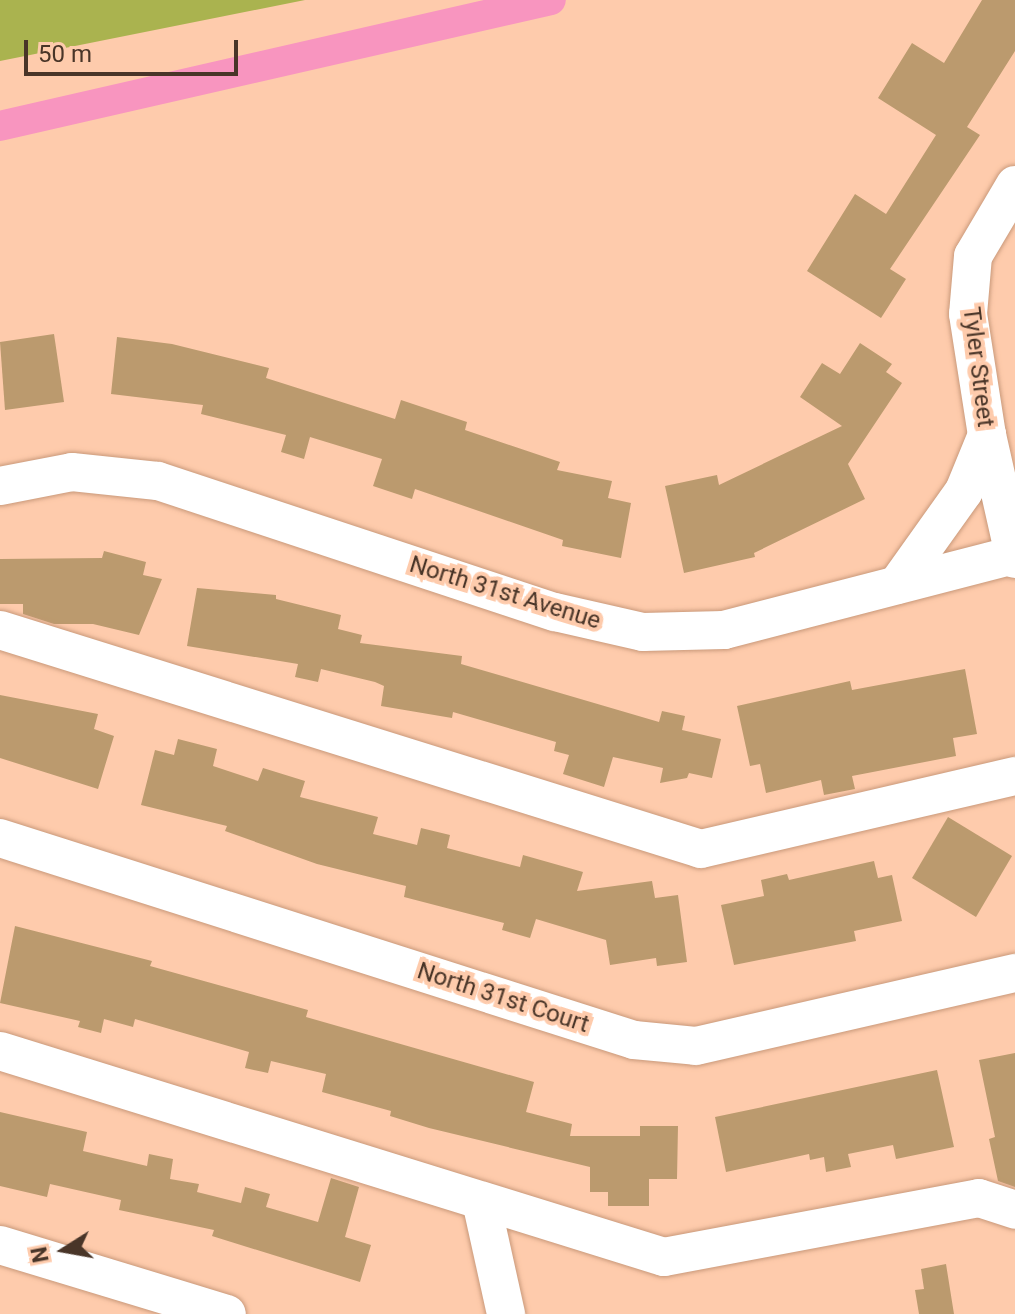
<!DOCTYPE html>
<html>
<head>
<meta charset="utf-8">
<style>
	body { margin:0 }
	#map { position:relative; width:1015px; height:1314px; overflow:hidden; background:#fecbac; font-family:Roboto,sans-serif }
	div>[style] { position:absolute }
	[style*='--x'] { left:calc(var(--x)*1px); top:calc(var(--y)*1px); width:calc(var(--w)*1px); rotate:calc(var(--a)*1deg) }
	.green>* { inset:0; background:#aab34f }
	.canal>* { height:30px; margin:-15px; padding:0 15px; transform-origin:15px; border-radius:15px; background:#f895bf }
	.building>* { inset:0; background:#bb9a6e }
	.roads { filter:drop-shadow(0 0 2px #c9997a) drop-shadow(0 0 2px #c9997a) }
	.minor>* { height:38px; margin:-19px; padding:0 19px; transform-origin:19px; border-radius:19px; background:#fff }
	span { translate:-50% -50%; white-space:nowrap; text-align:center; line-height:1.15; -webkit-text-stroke:8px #fecbac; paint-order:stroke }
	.street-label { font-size:24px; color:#493528 }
	.north { position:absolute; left:24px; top:1210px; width:80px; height:80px; -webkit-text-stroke:6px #fecbac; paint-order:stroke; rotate:259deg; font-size:22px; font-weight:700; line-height:32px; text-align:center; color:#493528 }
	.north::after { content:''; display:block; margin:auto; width:28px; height:36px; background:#493528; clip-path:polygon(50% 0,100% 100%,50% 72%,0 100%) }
	.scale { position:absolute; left:24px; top:40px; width:214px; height:36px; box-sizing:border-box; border:4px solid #493528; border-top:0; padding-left:10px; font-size:24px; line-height:28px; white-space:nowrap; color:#493528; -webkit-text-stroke:6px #fecbac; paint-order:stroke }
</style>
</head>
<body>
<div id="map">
	<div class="green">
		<i style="clip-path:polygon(0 0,305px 0,0 61px)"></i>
	</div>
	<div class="canal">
		<i style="--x:0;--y:126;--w:565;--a:-12.88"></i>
	</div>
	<div class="building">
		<i style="clip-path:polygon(982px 0,1015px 0,1015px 51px,967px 127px,980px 135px,890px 269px,906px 279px,881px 318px,807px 271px,855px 194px,886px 214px,936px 135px,878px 98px,912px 43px,944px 63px)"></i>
		<i style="clip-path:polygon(54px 334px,64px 402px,5px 410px,0 342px)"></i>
		<i style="clip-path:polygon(117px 337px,172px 344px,269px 368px,266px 378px,395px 419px,401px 400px,467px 422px,465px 430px,560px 462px,557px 470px,612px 481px,608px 498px,631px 503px,621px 558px,562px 546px,563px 540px,415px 489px,412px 499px,373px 486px,382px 459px,310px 437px,304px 459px,281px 452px,286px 435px,201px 414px,203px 405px,111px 394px)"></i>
		<i style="clip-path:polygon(860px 343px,892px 364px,886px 372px,902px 383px,848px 464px,865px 499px,754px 553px,755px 557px,684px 573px,665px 486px,717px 475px,719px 485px,842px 426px,800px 397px,822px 363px,840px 374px)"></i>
		<i style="clip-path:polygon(104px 551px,146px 562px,143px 575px,162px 579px,139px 635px,93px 624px,54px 624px,23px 614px,23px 604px,0 604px,0 559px,102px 558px)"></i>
		<i style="clip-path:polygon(197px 588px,276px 595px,276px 599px,341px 615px,338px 629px,362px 635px,360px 643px,462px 656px,461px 664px,659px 722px,662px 711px,685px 716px,682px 730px,721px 739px,712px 778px,689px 773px,687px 778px,660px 783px,663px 768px,613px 757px,604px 787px,563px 774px,569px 755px,554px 751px,556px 742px,453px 712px,452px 718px,381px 706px,384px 686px,375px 682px,321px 669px,318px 682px,295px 677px,298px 664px,187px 646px)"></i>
		<i style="clip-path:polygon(965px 669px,977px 734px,953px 738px,956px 756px,852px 776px,855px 789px,824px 795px,821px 780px,766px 793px,760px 764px,750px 766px,737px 706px,850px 681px,852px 690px)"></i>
		<i style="clip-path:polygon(0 695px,98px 714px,94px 729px,114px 736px,98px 789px,0 758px)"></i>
		<i style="clip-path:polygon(178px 739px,217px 749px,213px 766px,258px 781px,263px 768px,305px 781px,300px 797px,378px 817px,373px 834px,417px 845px,421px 828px,450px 835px,447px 848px,520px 867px,523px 855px,583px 872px,577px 891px,652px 881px,655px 898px,678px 895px,687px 962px,657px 966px,656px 958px,610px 965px,606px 940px,536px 919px,530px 938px,502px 930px,504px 923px,404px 897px,406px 886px,317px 864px,225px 831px,227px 826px,141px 805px,155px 750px,174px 755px)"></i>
		<i style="clip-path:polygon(948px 817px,1012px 856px,976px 917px,912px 878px)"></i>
		<i style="clip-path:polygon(874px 861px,878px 878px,892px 875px,902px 921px,854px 931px,856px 941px,734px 965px,721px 905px,764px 896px,761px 880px,787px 874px,789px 880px)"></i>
		<i style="clip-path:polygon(15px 926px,152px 961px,150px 966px,308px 1010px,306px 1017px,534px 1082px,526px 1112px,572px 1124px,570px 1136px,640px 1136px,640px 1126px,678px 1126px,677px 1179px,649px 1179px,649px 1206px,608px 1206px,608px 1192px,590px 1192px,590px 1167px,429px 1128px,390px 1116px,391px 1111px,322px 1092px,326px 1074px,271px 1061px,268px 1073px,245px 1068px,249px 1052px,135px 1019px,133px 1027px,104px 1019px,101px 1033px,78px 1027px,80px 1021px,0 1003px)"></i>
		<i style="clip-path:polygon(1015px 1053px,1015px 1187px,998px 1181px,989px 1139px,995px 1137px,979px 1060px)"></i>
		<i style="clip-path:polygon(937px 1070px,954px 1147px,896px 1159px,893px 1145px,848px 1154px,851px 1167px,826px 1172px,824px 1157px,810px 1160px,809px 1154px,726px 1172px,715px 1117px)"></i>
		<i style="clip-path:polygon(0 1112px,87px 1132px,83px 1151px,147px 1166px,149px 1154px,173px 1159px,170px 1179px,199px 1184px,197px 1192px,241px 1203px,245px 1187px,270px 1194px,266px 1207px,318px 1222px,331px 1178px,359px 1187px,345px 1237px,371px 1245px,360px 1282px,212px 1236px,214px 1230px,119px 1210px,121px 1200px,50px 1184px,47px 1197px,0 1186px)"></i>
		<i style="clip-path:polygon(946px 1264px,954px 1314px,919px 1314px,915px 1290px,924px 1289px,921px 1269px)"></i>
	</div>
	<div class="roads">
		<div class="minor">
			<i style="--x:1015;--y:185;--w:82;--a:120.6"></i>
			<i style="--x:973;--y:256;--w:58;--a:94.9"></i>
			<i style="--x:968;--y:314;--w:122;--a:81.1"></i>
			<i style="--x:987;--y:435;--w:127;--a:77.3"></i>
			<i style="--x:0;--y:486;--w:73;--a:-11"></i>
			<i style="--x:72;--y:472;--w:86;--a:6"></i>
			<i style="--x:158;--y:481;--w:418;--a:18.3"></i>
			<i style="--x:555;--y:612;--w:90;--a:12.8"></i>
			<i style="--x:643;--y:632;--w:81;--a:-1.4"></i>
			<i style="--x:724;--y:630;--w:300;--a:-14.5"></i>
			<i style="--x:897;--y:585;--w:115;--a:-54.5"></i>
			<i style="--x:964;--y:491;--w:61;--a:-67.7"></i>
			<i style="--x:0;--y:630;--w:734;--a:17.35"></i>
			<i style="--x:701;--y:849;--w:322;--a:-13.1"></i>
			<i style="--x:0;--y:838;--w:665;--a:17.67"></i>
			<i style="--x:634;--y:1040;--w:62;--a:5.5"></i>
			<i style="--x:696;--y:1046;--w:327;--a:-12.9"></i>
			<i style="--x:0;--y:1051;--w:695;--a:17.24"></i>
			<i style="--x:664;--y:1257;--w:320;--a:-10.6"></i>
			<i style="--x:979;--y:1198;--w:38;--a:18"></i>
			<i style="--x:481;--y:1201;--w:116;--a:77.5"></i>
			<i style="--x:0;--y:1245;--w:237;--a:16.9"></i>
		</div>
	</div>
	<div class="street-label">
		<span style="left:978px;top:367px;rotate:83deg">Tyler Street</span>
		<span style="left:505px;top:593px;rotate:17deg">North 31st Avenue</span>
		<span style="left:503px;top:998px;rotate:18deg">North 31st Court</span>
	</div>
	<div class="north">N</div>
	<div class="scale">50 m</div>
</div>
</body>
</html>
